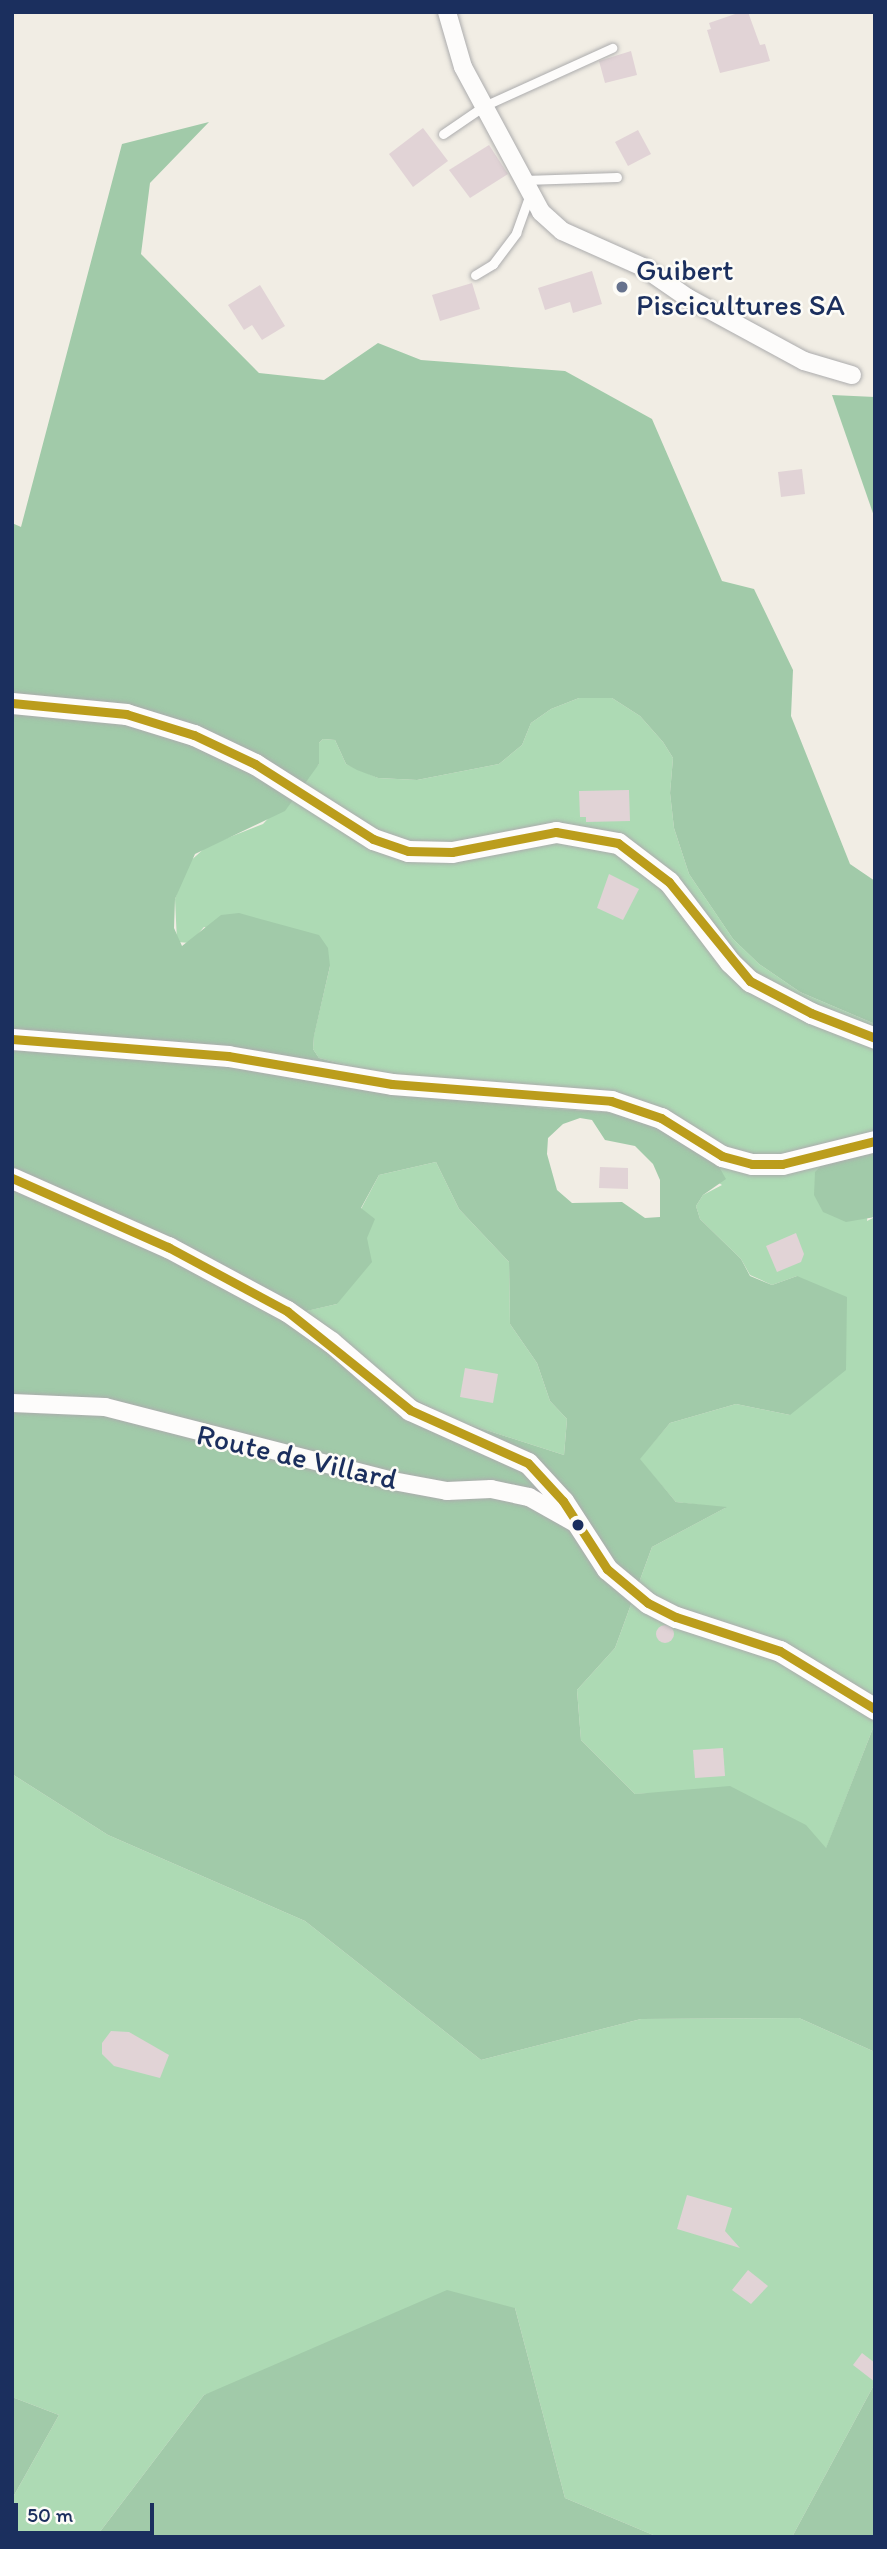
<!DOCTYPE html>
<html>
<head>
<meta charset="utf-8">
<style>
	body { margin:0 }
	#map { position:relative; width:887px; height:2549px; overflow:hidden; background:#f1ede4; font-family:Itim,sans-serif }
	div>[style] { position:absolute }
	[style*='--x'] { left:calc(var(--x)*1px); top:calc(var(--y)*1px); width:calc(var(--w)*1px); rotate:calc(var(--a)*1deg) }
	.green>* { inset:0; background:#addab4 }
	.forest>* { inset:0; background:#a1caa9 }
	.building>* { inset:0; background:#e1d3d6 }
	.round { border-radius:50% }
	.roads { filter:drop-shadow(0 0 2px #acacad) drop-shadow(0 0 2px #acacad) }
	.service>* { height:9px; margin:-4.5px; padding:0 4.5px; transform-origin:4.5px; border-radius:4.5px; background:#fdfcfb }
	.minor>* { height:18px; margin:-9px; padding:0 9px; transform-origin:9px; border-radius:9px; background:#fdfcfb }
	.tertiary>* { height:21px; margin:-10.5px; padding:0 10.5px; transform-origin:10.5px; border-radius:10.5px; background:#fdfcfb }
	.bus-1>* { height:9px; margin:-4.5px; padding:0 4.5px; transform-origin:4.5px; border-radius:4.5px; background:#bb9d1c }
	.dots>* { width:19px; height:19px; translate:-50% -50%; box-sizing:border-box; border:4px solid #fdfcf7; border-radius:50% }
	span { translate:-50% -50%; white-space:nowrap; text-align:center; line-height:1.15; -webkit-text-stroke:5px #fdfcf7; paint-order:stroke }
	.poi-label { font-size:30px; color:#1b2f5e }
	.left { translate:0 -50%; text-align:left }
	.street-label { font-size:30px; color:#1b2f5e }
	.frame { position:absolute; inset:0; border:14px solid #1b2f5e; pointer-events:none }
	.scale { position:absolute; left:14px; top:2503px; width:140px; height:32px; box-sizing:border-box; border:4px solid #1b2f5e; border-top:0; padding-left:9px; font-size:21px; line-height:24px; white-space:nowrap; color:#1b2f5e; -webkit-text-stroke:5px #fdfcf7; paint-order:stroke }
</style>
</head>
<body>
<div id="map">
	<div class="green">
		<i style="clip-path:polygon(579px 698px,612px 698px,640px 716px,663px 742px,673px 758px,670px 793px,674px 828px,689px 874px,733px 939px,759px 964px,800px 992px,875px 1024px,875px 1139px,867px 1221px,875px 1217px,875px 1723px,826px 1849px,680px 1792px,635px 1794px,581px 1740px,577px 1690px,615px 1648px,652px 1547px,725px 1508px,676px 1502px,639px 1459px,670px 1423px,736px 1404px,790px 1415px,797px 1276px,772px 1285px,750px 1275px,741px 1259px,700px 1219px,696px 1206px,703px 1195px,722px 1185px,607px 1112px,542px 1108px,456px 1094px,319px 1058px,313px 1049px,314px 1035px,330px 966px,204px 927px,190px 943px,177px 942px,175px 899px,187px 864px,207px 846px,263px 824px,319px 764px,319px 743px,323px 739px,335px 740px,346px 764px,378px 778px,417px 780px,499px 764px,522px 745px,531px 723px,551px 709px)"></i>
		<i style="clip-path:polygon(436px 1162px,459px 1209px,509px 1262px,510px 1324px,537px 1363px,550px 1401px,567px 1419px,564px 1455px,455px 1420px,390px 1386px,297px 1313px,337px 1304px,361px 1209px,379px 1175px)"></i>
		<i style="clip-path:polygon(12px 1774px,108px 1835px,305px 1921px,481px 2060px,641px 2019px,799px 2018px,875px 2052px,875px 2383px,792px 2537px,658px 2537px,565px 2498px,515px 2308px,204px 2395px,96px 2537px,12px 2537px,12px 2499px,59px 2415px,12px 2397px)"></i>
	</div>
	<div class="forest">
		<i style="clip-path:polygon(evenodd,209px 122px,150px 183px,141px 254px,259px 373px,324px 380px,378px 343px,421px 360px,565px 371px,652px 419px,722px 581px,754px 589px,793px 670px,791px 716px,850px 864px,875px 881px,875px 1024px,800px 992px,759px 964px,733px 939px,689px 874px,674px 828px,670px 793px,673px 758px,663px 742px,640px 716px,612px 698px,579px 698px,551px 709px,531px 723px,522px 745px,499px 764px,417px 780px,378px 778px,357px 770px,346px 764px,335px 740px,323px 739px,319px 743px,319px 764px,285px 811px,195px 854px,175px 899px,174px 928px,182px 946px,221px 915px,239px 913px,319px 935px,328px 948px,330px 966px,314px 1036px,313px 1049px,319px 1058px,456px 1094px,542px 1108px,607px 1112px,650px 1124px,718px 1165px,726px 1179px,703px 1195px,696px 1206px,700px 1219px,741px 1259px,750px 1276px,772px 1285px,797px 1276px,847px 1297px,846px 1370px,790px 1415px,736px 1404px,670px 1423px,640px 1459px,676px 1502px,727px 1507px,652px 1547px,615px 1648px,577px 1690px,581px 1740px,635px 1794px,730px 1786px,806px 1825px,826px 1848px,875px 1723px,875px 2052px,799px 2018px,641px 2019px,481px 2060px,305px 1921px,108px 1835px,12px 1774px,12px 523px,21px 527px,122px 144px,209px 122px,580px 1118px,592px 1120px,605px 1140px,635px 1146px,653px 1164px,660px 1180px,660px 1217px,645px 1218px,622px 1202px,572px 1203px,557px 1190px,547px 1154px,548px 1138px,563px 1124px,580px 1118px,209px 122px,436px 1162px,459px 1209px,509px 1262px,510px 1324px,537px 1363px,550px 1401px,567px 1419px,564px 1455px,455px 1420px,390px 1386px,298px 1313px,337px 1304px,372px 1262px,367px 1238px,375px 1219px,361px 1208px,379px 1175px,436px 1162px)"></i>
		<i style="clip-path:polygon(832px 395px,875px 397px,875px 519px)"></i>
		<i style="clip-path:polygon(875px 1139px,875px 1217px,846px 1222px,823px 1212px,814px 1195px,815px 1172px,836px 1151px)"></i>
		<i style="clip-path:polygon(447px 2290px,515px 2308px,565px 2498px,658px 2537px,96px 2537px,204px 2395px)"></i>
		<i style="clip-path:polygon(875px 2383px,875px 2537px,792px 2537px)"></i>
		<i style="clip-path:polygon(12px 2397px,59px 2415px,12px 2499px)"></i>
	</div>
	<div class="building">
		<i style="clip-path:polygon(741px 12px,748px 12px,760px 45px,765px 44px,770px 61px,720px 73px,707px 30px,711px 29px,709px 23px)"></i>
		<i style="clip-path:polygon(631px 51px,637px 75px,605px 83px,599px 61px)"></i>
		<i style="clip-path:polygon(423px 128px,448px 161px,413px 187px,389px 154px)"></i>
		<i style="clip-path:polygon(638px 130px,651px 154px,628px 166px,615px 142px)"></i>
		<i style="clip-path:polygon(489px 145px,508px 174px,470px 198px,449px 170px)"></i>
		<i style="clip-path:polygon(592px 271px,602px 304px,573px 313px,570px 302px,545px 310px,538px 288px)"></i>
		<i style="clip-path:polygon(472px 283px,480px 309px,440px 321px,432px 295px)"></i>
		<i style="clip-path:polygon(260px 285px,285px 326px,262px 340px,252px 325px,244px 330px,228px 305px)"></i>
		<i style="clip-path:polygon(802px 469px,805px 494px,781px 497px,778px 472px)"></i>
		<i style="clip-path:polygon(629px 790px,630px 821px,586px 822px,586px 817px,580px 817px,579px 791px)"></i>
		<i style="clip-path:polygon(609px 874px,639px 889px,623px 920px,597px 908px)"></i>
		<i style="clip-path:polygon(600px 1167px,628px 1168px,628px 1189px,599px 1188px)"></i>
		<i style="clip-path:polygon(796px 1233px,804px 1254px,801px 1262px,777px 1272px,766px 1246px)"></i>
		<i style="clip-path:polygon(465px 1368px,498px 1374px,493px 1403px,460px 1397px)"></i>
		<i class="round" style="left:656px;top:1625px;width:18px;height:18px"></i>
		<i style="clip-path:polygon(723px 1748px,725px 1776px,695px 1778px,693px 1750px)"></i>
		<i style="clip-path:polygon(111px 2031px,129px 2032px,169px 2055px,160px 2078px,114px 2066px,102px 2054px,102px 2043px)"></i>
		<i style="clip-path:polygon(687px 2195px,732px 2208px,725px 2231px,740px 2248px,677px 2229px)"></i>
		<i style="clip-path:polygon(748px 2270px,768px 2286px,751px 2304px,732px 2290px)"></i>
		<i style="clip-path:polygon(862px 2353px,875px 2363px,875px 2382px,853px 2365px)"></i>
	</div>
	<div class="roads">
		<div class="service">
			<i style="--x:443;--y:134;--w:50;--a:-34.3"></i>
			<i style="--x:484;--y:106;--w:141;--a:-24.4"></i>
			<i style="--x:524;--y:180;--w:93;--a:-1.8"></i>
			<i style="--x:475;--y:275;--w:21;--a:-31"></i>
			<i style="--x:493;--y:264;--w:39;--a:-53"></i>
			<i style="--x:516;--y:233;--w:41;--a:-70.3"></i>
		</div>
		<div class="minor">
			<i style="--x:447;--y:12;--w:57;--a:73.8"></i>
			<i style="--x:463;--y:67;--w:165;--a:61.7"></i>
			<i style="--x:541;--y:212;--w:28;--a:42"></i>
			<i style="--x:562;--y:231;--w:89;--a:24"></i>
			<i style="--x:643;--y:267;--w:55;--a:34.6"></i>
			<i style="--x:688;--y:298;--w:132;--a:28.5"></i>
			<i style="--x:804;--y:361;--w:50;--a:16.3"></i>
			<i style="--x:12;--y:1403;--w:93;--a:2.5"></i>
			<i style="--x:105;--y:1407;--w:297;--a:14.4"></i>
			<i style="--x:393;--y:1481;--w:55;--a:10.5"></i>
			<i style="--x:447;--y:1491;--w:44;--a:-2.6"></i>
			<i style="--x:491;--y:1489;--w:39;--a:12"></i>
			<i style="--x:529;--y:1497;--w:55;--a:29.4"></i>
		</div>
		<div class="tertiary">
			<i style="--x:12;--y:703;--w:115;--a:5.5"></i>
			<i style="--x:126;--y:714;--w:71;--a:17.2"></i>
			<i style="--x:194;--y:735;--w:68;--a:25.4"></i>
			<i style="--x:255;--y:764;--w:140;--a:32.4"></i>
			<i style="--x:373;--y:839;--w:37;--a:19"></i>
			<i style="--x:408;--y:851;--w:44;--a:1.3"></i>
			<i style="--x:452;--y:852;--w:106;--a:-10.9"></i>
			<i style="--x:556;--y:832;--w:63;--a:10.1"></i>
			<i style="--x:618;--y:843;--w:64;--a:37.4"></i>
			<i style="--x:669;--y:882;--w:101;--a:52.7"></i>
			<i style="--x:730;--y:962;--w:28;--a:44"></i>
			<i style="--x:750;--y:981;--w:69;--a:27.7"></i>
			<i style="--x:811;--y:1013;--w:69;--a:21.3"></i>
			<i style="--x:12;--y:1039;--w:217;--a:4.5"></i>
			<i style="--x:228;--y:1056;--w:166;--a:9.7"></i>
			<i style="--x:392;--y:1084;--w:220;--a:4.4"></i>
			<i style="--x:611;--y:1101;--w:53;--a:18.8"></i>
			<i style="--x:661;--y:1118;--w:72;--a:31.9"></i>
			<i style="--x:722;--y:1156;--w:31;--a:15"></i>
			<i style="--x:752;--y:1164;--w:30;--a:0"></i>
			<i style="--x:782;--y:1164;--w:96;--a:-13.9"></i>
			<i style="--x:12;--y:1178;--w:171;--a:23.9"></i>
			<i style="--x:168;--y:1247;--w:135;--a:28.3"></i>
			<i style="--x:287;--y:1311;--w:54;--a:35.2"></i>
			<i style="--x:331;--y:1342;--w:104;--a:40.7"></i>
			<i style="--x:410;--y:1410;--w:129;--a:24.2"></i>
			<i style="--x:528;--y:1463;--w:52;--a:47.4"></i>
			<i style="--x:563;--y:1501;--w:81;--a:57.1"></i>
			<i style="--x:607;--y:1569;--w:53;--a:39.7"></i>
			<i style="--x:648;--y:1603;--w:31;--a:27"></i>
			<i style="--x:676;--y:1617;--w:109;--a:18.1"></i>
			<i style="--x:780;--y:1651;--w:111;--a:31.4"></i>
		</div>
	</div>
	<div class="bus-1">
		<i style="--x:12;--y:703;--w:115;--a:5.5"></i>
		<i style="--x:126;--y:714;--w:71;--a:17.2"></i>
		<i style="--x:194;--y:735;--w:68;--a:25.4"></i>
		<i style="--x:255;--y:764;--w:140;--a:32.4"></i>
		<i style="--x:373;--y:839;--w:37;--a:19"></i>
		<i style="--x:408;--y:851;--w:44;--a:1.3"></i>
		<i style="--x:452;--y:852;--w:106;--a:-10.9"></i>
		<i style="--x:556;--y:832;--w:63;--a:10.1"></i>
		<i style="--x:618;--y:843;--w:64;--a:37.4"></i>
		<i style="--x:669;--y:882;--w:128;--a:50.7"></i>
		<i style="--x:750;--y:981;--w:69;--a:27.7"></i>
		<i style="--x:811;--y:1013;--w:69;--a:21.3"></i>
		<i style="--x:12;--y:1039;--w:217;--a:4.5"></i>
		<i style="--x:228;--y:1056;--w:166;--a:9.7"></i>
		<i style="--x:392;--y:1084;--w:220;--a:4.4"></i>
		<i style="--x:611;--y:1101;--w:53;--a:18.8"></i>
		<i style="--x:661;--y:1118;--w:72;--a:31.9"></i>
		<i style="--x:722;--y:1156;--w:31;--a:15"></i>
		<i style="--x:752;--y:1164;--w:30;--a:0"></i>
		<i style="--x:782;--y:1164;--w:96;--a:-13.9"></i>
		<i style="--x:12;--y:1178;--w:171;--a:23.9"></i>
		<i style="--x:168;--y:1247;--w:135;--a:28.3"></i>
		<i style="--x:287;--y:1311;--w:158;--a:38.8"></i>
		<i style="--x:410;--y:1410;--w:129;--a:24.2"></i>
		<i style="--x:528;--y:1463;--w:52;--a:47.4"></i>
		<i style="--x:563;--y:1501;--w:81;--a:57.1"></i>
		<i style="--x:607;--y:1569;--w:53;--a:39.7"></i>
		<i style="--x:648;--y:1603;--w:31;--a:27"></i>
		<i style="--x:676;--y:1617;--w:109;--a:18.1"></i>
		<i style="--x:780;--y:1651;--w:111;--a:31.4"></i>
	</div>
	<div class="dots">
		<i style="left:622px;top:287px;background:#66728d"></i>
		<i style="left:578px;top:1525px;background:#1b2f5e"></i>
	</div>
	<div class="poi-label">
		<span class="left" style="left:636px;top:287px">Guibert<br>Piscicultures SA</span>
	</div>
	<div class="street-label">
		<span style="left:297px;top:1457px;rotate:13deg">Route de Villard</span>
	</div>
	<div class="frame"></div>
	<div class="scale">50 m</div>
</div>
</body>
</html>
